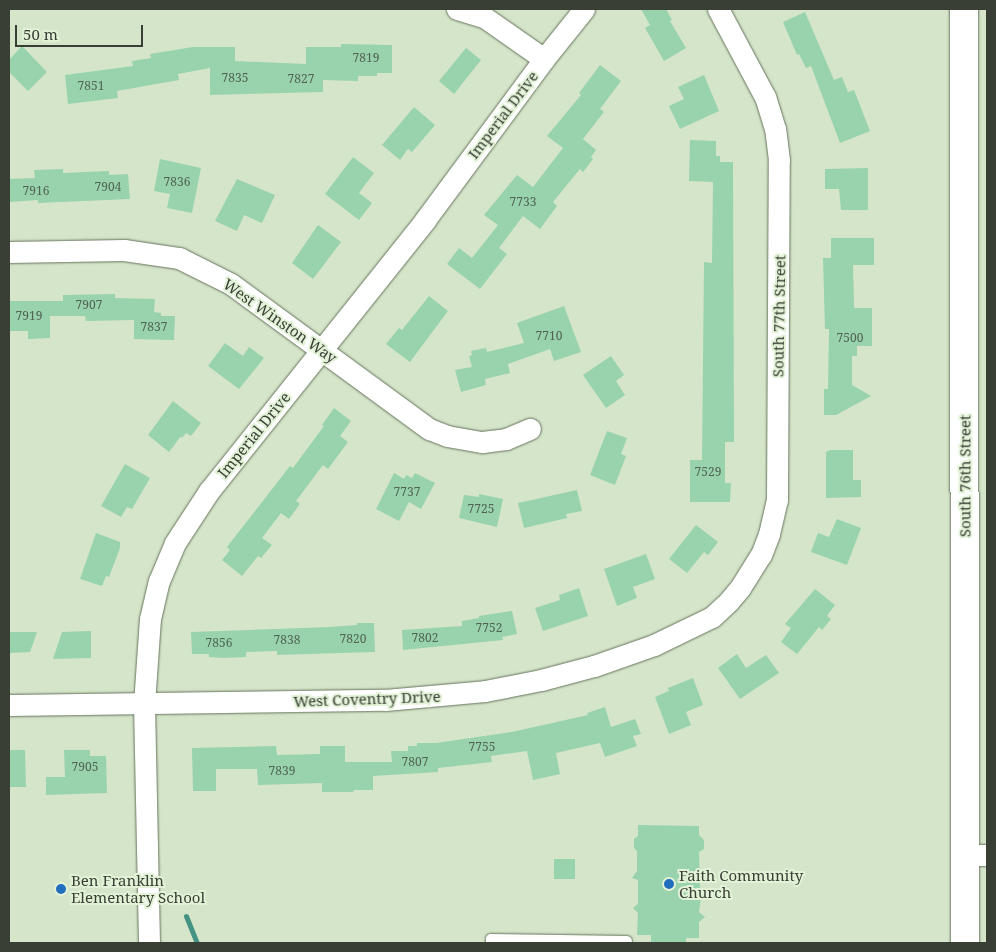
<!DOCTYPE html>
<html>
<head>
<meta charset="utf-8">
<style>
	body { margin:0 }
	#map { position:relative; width:996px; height:952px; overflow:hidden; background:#d5e5ca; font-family:"Noto Serif",serif }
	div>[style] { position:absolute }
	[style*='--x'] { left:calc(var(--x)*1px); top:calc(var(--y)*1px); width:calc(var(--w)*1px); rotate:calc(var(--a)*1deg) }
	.stream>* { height:5px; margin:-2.5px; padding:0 2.5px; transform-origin:2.5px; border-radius:2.5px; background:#449385 }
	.building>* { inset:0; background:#98d3ae }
	.roads { filter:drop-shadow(0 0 1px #66745c) drop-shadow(0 0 1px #66745c) }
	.lane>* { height:10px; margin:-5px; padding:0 5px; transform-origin:5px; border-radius:5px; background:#fff }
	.street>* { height:21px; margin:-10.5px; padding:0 10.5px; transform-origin:10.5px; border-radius:10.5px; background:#fff }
	.secondary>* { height:28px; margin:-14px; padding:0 14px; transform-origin:14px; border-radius:14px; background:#fff }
	.dots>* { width:14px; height:14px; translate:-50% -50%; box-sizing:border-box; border:2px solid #e2f2d7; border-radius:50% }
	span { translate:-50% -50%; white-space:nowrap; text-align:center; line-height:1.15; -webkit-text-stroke:4px #e2f2d7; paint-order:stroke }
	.number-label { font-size:12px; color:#516453 }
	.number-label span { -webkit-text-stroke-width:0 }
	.street-label { font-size:15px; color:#393f35 }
	.poi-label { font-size:15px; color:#393f35 }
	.left { translate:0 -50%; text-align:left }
	.frame { position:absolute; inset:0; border:10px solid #393f35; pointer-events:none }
	.scale { position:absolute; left:15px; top:25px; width:128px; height:22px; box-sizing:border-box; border:2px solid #393f35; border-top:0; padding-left:6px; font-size:15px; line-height:18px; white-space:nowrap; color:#393f35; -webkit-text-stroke:4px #e2f2d7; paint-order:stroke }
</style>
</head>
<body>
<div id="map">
	<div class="stream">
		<i style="--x:186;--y:916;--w:29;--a:68"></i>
	</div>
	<div class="building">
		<i style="clip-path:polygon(641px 9px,666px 9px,672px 20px,670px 21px,686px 48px,664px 61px,645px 28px,650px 25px)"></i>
		<i style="clip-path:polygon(805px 12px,834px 80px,842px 77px,848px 92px,854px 90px,870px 131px,840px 143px,811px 66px,806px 68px,799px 54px,797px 55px,783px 22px)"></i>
		<i style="clip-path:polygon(341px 44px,392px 45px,392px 73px,377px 73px,377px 76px,358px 76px,358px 81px,323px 80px,323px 92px,210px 95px,210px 68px,178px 74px,179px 80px,117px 91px,118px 98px,68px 104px,65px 75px,133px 66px,132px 61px,151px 58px,150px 54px,193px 47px,235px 47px,235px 61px,306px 64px,306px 47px,341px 47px)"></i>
		<i style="clip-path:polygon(22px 46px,47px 72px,28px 91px,9px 72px,9px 60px)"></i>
		<i style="clip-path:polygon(466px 48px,481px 60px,454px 94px,439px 81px)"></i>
		<i style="clip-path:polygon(600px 65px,621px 81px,600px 109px,604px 112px,583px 139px,596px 150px,591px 157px,593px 159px,583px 172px,580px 169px,553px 202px,557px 206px,540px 229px,523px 216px,499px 248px,507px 254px,480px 289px,447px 264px,459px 248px,472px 258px,498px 225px,484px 215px,517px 175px,533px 187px,563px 148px,547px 136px,581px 95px,579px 93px)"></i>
		<i style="clip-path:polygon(704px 75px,719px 111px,680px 129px,669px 106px,684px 99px,678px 87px)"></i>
		<i style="clip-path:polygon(414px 107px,435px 125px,412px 152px,408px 149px,400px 160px,382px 145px)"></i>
		<i style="clip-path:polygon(690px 140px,716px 141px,716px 156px,720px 156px,720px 162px,733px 162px,734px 442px,725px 442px,725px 483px,731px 483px,730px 502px,690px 502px,690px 460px,702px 460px,704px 262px,712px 263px,713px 182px,689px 181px)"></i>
		<i style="clip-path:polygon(353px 157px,374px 173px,359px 193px,372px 203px,359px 220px,325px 194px)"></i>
		<i style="clip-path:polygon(160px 159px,201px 168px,192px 213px,167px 208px,170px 194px,154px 191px)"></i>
		<i style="clip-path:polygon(868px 168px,868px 210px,841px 210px,839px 189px,825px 189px,825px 169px)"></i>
		<i style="clip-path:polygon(63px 169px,63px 173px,109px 171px,109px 175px,128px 174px,130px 199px,38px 203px,38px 200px,9px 202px,9px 179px,35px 178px,34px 170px)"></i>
		<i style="clip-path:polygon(237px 179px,275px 195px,262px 223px,244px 215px,237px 231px,215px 221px)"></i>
		<i style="clip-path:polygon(318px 225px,341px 242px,313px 279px,292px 263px)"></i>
		<i style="clip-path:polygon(831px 238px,874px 238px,874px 265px,853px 265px,854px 308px,872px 308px,872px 346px,857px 346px,857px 356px,852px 356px,852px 385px,871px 396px,836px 415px,824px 415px,824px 389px,828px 389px,829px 329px,825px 329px,823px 258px,831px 258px)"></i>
		<i style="clip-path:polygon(115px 294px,115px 298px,155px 299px,154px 312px,161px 313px,161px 316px,175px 316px,174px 340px,134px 339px,134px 320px,86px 321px,85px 316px,50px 316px,50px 338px,28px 339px,28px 331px,9px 331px,9px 301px,63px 301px,63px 295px)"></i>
		<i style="clip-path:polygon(429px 296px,448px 311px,410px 362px,386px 344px,399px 328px,402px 330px)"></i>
		<i style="clip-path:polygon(564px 306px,581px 352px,554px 361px,550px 349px,508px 364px,510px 373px,485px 379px,486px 385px,461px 392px,455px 370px,472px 367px,469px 356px,472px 355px,471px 351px,486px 348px,487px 352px,524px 343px,517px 323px)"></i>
		<i style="clip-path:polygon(225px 343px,243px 356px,249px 347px,264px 358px,239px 389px,208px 366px)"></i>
		<i style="clip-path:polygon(611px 356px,624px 375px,616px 381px,625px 395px,606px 408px,583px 375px)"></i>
		<i style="clip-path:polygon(173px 401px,201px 423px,191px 436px,186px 433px,182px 438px,181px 436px,169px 452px,148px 435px)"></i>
		<i style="clip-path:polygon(334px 408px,351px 421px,340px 436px,348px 442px,328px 469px,323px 465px,296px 501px,300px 504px,289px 519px,281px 513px,262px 538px,272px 545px,261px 558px,258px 556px,242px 576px,222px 560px,230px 550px,227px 547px,290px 466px,293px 468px,324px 426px,322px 425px)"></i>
		<i style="clip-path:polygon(607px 431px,627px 438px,621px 454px,626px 456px,615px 485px,590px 475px)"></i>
		<i style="clip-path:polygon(830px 450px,853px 450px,853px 480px,861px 480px,861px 497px,826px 498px,826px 452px)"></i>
		<i style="clip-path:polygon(125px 464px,150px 478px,132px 509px,127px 507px,121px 517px,101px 506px)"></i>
		<i style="clip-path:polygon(394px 473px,404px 479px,406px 475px,412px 478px,415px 473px,435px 483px,421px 509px,409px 502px,399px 521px,376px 509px)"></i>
		<i style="clip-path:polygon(577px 490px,582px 511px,566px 514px,567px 518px,524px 528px,518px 503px)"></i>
		<i style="clip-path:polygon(479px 494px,503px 499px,497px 527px,459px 518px,464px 495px,479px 497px)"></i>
		<i style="clip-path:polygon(837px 519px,861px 528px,847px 565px,811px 552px,818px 533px,829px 537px)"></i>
		<i style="clip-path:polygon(696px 525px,718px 542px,708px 555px,704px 552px,687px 573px,669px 559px)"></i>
		<i style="clip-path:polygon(96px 533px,120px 542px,120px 548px,109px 577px,106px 576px,102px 586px,80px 579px)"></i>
		<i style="clip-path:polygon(646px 554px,655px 579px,633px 587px,637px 598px,617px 606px,604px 569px)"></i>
		<i style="clip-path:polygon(579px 588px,588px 616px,543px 631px,535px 608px,560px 600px,559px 595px)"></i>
		<i style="clip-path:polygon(815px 589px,835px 605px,827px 616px,831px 619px,822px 630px,819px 627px,797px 654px,781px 642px,791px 628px,785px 624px)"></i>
		<i style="clip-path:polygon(512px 611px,517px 634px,502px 637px,503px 640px,403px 650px,402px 630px,462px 626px,462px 621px,479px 618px,479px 616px)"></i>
		<i style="clip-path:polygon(357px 623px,374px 623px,375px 652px,277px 655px,277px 651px,246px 652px,246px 657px,223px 658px,209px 657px,209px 654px,192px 654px,191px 632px,330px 627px,357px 625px)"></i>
		<i style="clip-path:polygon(91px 631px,91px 658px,53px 659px,62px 632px)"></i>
		<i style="clip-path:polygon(9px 632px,37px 632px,30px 652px,9px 653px)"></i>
		<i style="clip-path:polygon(737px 654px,746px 668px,766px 655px,779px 673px,740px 699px,718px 668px)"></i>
		<i style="clip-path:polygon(693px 678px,703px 705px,686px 712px,691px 725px,669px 734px,655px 697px,669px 691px,668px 688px)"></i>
		<i style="clip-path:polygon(605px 707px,611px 727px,635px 719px,641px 734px,633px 736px,637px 746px,605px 757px,600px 743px,556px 753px,560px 774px,533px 780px,527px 751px,491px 756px,492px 762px,438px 768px,438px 772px,373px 776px,373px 790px,354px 790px,353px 792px,322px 792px,322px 783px,258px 785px,257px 769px,216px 769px,216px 791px,193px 791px,192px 748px,276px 746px,277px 755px,320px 754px,320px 746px,345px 746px,345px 762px,392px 762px,391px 751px,408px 751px,408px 746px,417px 746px,417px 743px,436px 743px,512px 732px,588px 715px,587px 713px)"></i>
		<i style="clip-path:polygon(9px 750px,25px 750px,26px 787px,9px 787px)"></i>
		<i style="clip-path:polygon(64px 750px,90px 750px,90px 756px,106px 756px,107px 793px,46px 795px,46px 777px,65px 777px)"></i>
		<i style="clip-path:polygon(638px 825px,699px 826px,699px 835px,704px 840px,704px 849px,699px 852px,700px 887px,702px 890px,699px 912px,705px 917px,699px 922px,699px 938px,686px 938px,686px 943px,651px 943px,651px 935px,637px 935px,638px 913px,633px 908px,638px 904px,638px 880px,632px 878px,637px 871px,637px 851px,634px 848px,634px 839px,638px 836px)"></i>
		<i style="clip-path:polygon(554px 859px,575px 859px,575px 879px,554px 879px)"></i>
	</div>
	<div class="roads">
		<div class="lane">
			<i style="--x:491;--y:943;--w:4;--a:-90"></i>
			<i style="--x:491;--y:939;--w:136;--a:0.8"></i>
		</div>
		<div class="street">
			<i style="--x:457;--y:9;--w:28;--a:17"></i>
			<i style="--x:484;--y:17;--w:73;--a:35"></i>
			<i style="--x:9;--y:252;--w:115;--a:-1"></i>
			<i style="--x:124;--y:250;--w:56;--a:8.3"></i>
			<i style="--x:179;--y:258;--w:58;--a:26.6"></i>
			<i style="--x:231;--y:284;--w:245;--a:36.2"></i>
			<i style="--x:429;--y:429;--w:19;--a:21"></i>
			<i style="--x:447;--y:436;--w:36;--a:10"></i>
			<i style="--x:482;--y:442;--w:24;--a:-7"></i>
			<i style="--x:506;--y:439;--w:26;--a:-23"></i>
			<i style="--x:9;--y:705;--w:376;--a:-0.8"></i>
			<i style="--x:385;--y:700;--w:100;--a:-5.1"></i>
			<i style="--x:485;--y:691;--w:57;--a:-11.1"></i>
			<i style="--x:541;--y:680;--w:55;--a:-14.8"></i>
			<i style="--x:594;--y:666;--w:64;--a:-19.3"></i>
			<i style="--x:654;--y:645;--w:64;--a:-25.8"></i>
			<i style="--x:712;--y:617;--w:23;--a:-43"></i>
			<i style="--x:729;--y:601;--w:17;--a:-50"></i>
			<i style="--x:740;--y:588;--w:39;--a:-58"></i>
			<i style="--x:761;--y:555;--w:22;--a:-69"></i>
			<i style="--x:769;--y:534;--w:35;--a:-77"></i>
			<i style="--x:777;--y:500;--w:340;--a:-89.7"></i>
			<i style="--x:779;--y:160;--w:31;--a:-97"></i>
			<i style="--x:775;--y:129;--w:34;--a:-107"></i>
			<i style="--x:765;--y:97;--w:100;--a:-118.1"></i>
			<i style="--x:965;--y:855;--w:22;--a:0"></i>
			<i style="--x:149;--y:943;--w:239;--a:-91.2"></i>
			<i style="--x:144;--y:704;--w:85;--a:-86"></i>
			<i style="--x:150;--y:619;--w:39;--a:-77"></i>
			<i style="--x:159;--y:581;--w:41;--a:-67.2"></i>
			<i style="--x:175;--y:543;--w:62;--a:-56.8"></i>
			<i style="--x:209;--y:491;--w:347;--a:-51.4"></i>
			<i style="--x:425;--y:220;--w:200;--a:-53.5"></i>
			<i style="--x:544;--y:59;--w:64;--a:-51.3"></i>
		</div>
		<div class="secondary">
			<i style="--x:964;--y:9;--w:934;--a:89.94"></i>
		</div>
	</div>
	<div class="dots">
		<i style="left:669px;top:884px;background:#206ebd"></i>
		<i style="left:61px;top:889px;background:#206ebd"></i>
	</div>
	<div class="number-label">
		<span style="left:366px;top:58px">7819</span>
		<span style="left:235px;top:78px">7835</span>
		<span style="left:301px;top:79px">7827</span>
		<span style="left:91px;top:86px">7851</span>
		<span style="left:177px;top:182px">7836</span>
		<span style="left:108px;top:187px">7904</span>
		<span style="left:36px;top:191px">7916</span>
		<span style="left:523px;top:202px">7733</span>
		<span style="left:89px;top:305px">7907</span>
		<span style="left:29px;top:316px">7919</span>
		<span style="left:154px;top:327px">7837</span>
		<span style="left:549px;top:336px">7710</span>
		<span style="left:850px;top:338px">7500</span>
		<span style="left:708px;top:472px">7529</span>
		<span style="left:407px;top:492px">7737</span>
		<span style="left:481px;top:509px">7725</span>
		<span style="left:489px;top:628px">7752</span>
		<span style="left:425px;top:638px">7802</span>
		<span style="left:353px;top:639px">7820</span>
		<span style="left:287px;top:640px">7838</span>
		<span style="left:219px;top:643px">7856</span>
		<span style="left:482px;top:747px">7755</span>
		<span style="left:415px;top:762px">7807</span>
		<span style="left:85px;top:767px">7905</span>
		<span style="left:282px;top:771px">7839</span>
	</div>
	<div class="street-label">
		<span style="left:503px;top:115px;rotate:-53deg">Imperial Drive</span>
		<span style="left:779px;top:316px;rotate:-89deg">South 77th Street</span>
		<span style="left:280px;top:321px;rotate:35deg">West Winston Way</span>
		<span style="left:254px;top:435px;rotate:-51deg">Imperial Drive</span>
		<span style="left:965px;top:476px;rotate:-90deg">South 76th Street</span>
		<span style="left:367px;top:699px;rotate:-2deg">West Coventry Drive</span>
	</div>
	<div class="poi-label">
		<span class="left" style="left:679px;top:884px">Faith Community<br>Church</span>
		<span class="left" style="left:71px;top:889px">Ben Franklin<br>Elementary School</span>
	</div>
	<div class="frame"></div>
	<div class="scale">50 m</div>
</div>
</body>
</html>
